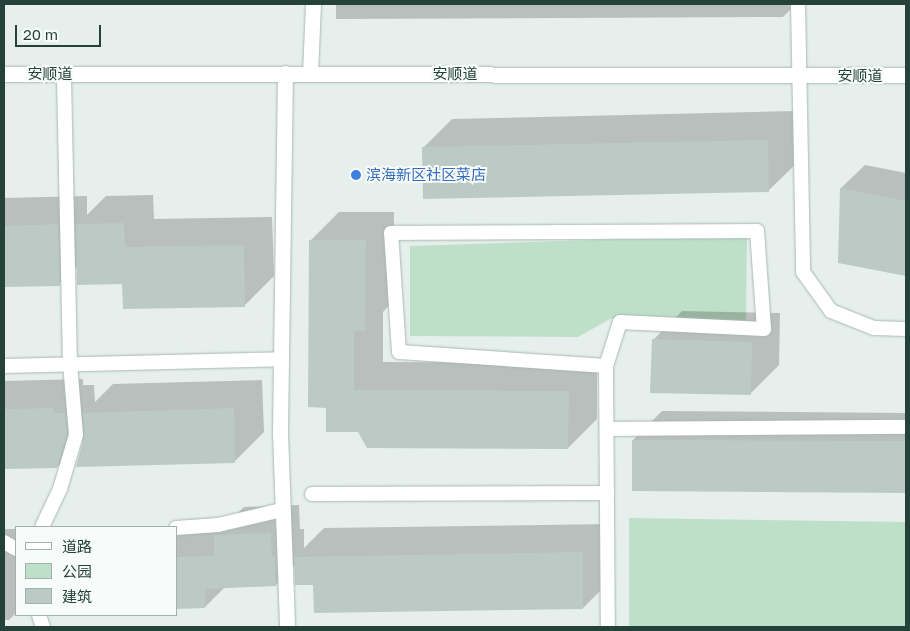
<!DOCTYPE html>
<html>
<head>
<meta charset="utf-8">
<style>
	body { margin:0 }
	#map { position:relative; width:910px; height:631px; overflow:hidden; background:#e6efeb; font-family:"Golos Text","Noto Sans SC",sans-serif }
	div>[style] { position:absolute }
	[style*='--x'] { left:calc(var(--x)*1px); top:calc(var(--y)*1px); width:calc(var(--w)*1px); rotate:calc(var(--a)*1deg) }
	.green>* { inset:0; background:#bfe0c8 }
	.shadow>* { inset:0; background:#0003 }
	.building>* { inset:0; background:#bbcac4 }
	.roads { filter:drop-shadow(0 0 1px #a8b8b2) drop-shadow(0 0 1px #a8b8b2) }
	.service>* { height:14px; margin:-7px; padding:0 7px; transform-origin:7px; border-radius:7px; background:#fff }
	.minor>* { height:15px; margin:-7.5px; padding:0 7.5px; transform-origin:7.5px; border-radius:7.5px; background:#fff }
	.tertiary>* { height:15px; margin:-7.5px; padding:0 7.5px; transform-origin:7.5px; border-radius:7.5px; background:#fff }
	.dots>* { width:14px; height:14px; translate:-50% -50%; box-sizing:border-box; border:2px solid #f7fbf9; border-radius:50% }
	span { translate:-50% -50%; white-space:nowrap; text-align:center; line-height:1.15; -webkit-text-stroke:4px #f7fbf9; paint-order:stroke }
	.street-label { font-size:15px; color:#24423a }
	.shop-label { font-size:15px; color:#366cbe }
	.left { translate:0 -50%; text-align:left }
	.frame { position:absolute; inset:0; border:5px solid #24423a; pointer-events:none }
	.legend { position:absolute; left:15px; top:526px; width:162px; height:90px; box-sizing:border-box; background:#f7fbf9; border:1px solid #a3b1ad; margin:0; padding:6px 9px; list-style:none; font-size:15px; color:#24423a }
	.legend li { display:flex; align-items:center; gap:10px; height:25px }
	.legend b { width:25px; border:1px solid #a3b1ad }
	.scale { position:absolute; left:15px; top:25px; width:86px; height:22px; box-sizing:border-box; border:2px solid #24423a; border-top:0; padding-left:6px; font-size:15px; line-height:18px; white-space:nowrap; color:#24423a; -webkit-text-stroke:4px #f7fbf9; paint-order:stroke }
</style>
</head>
<body>
<div id="map">
	<div class="green">
		<i style="clip-path:polygon(747px 235px,746px 320px,610px 319px,578px 337px,410px 336px,410px 246px)"></i>
		<i style="clip-path:polygon(629px 518px,906px 522px,906px 627px,629px 627px)"></i>
	</div>
	<div class="shadow">
		<i style="clip-path:polygon(336px 4px,796px 4px,783px 17px,336px 19px)"></i>
		<i style="clip-path:polygon(797px 111px,798px 162px,769px 190px,423px 148px,452px 119px)"></i>
		<i style="clip-path:polygon(865px 165px,906px 173px,906px 275px,839px 262px,841px 188px)"></i>
		<i style="clip-path:polygon(153px 195px,154px 219px,272px 217px,274px 276px,245px 305px,124px 283px,78px 266px,59px 284px,4px 286px,4px 198px,87px 196px,87px 215px,106px 196px)"></i>
		<i style="clip-path:polygon(339px 212px,394px 212px,393px 301px,383px 312px,383px 362px,597px 363px,597px 419px,568px 448px,359px 431px,327px 406px,310px 241px)"></i>
		<i style="clip-path:polygon(682px 311px,780px 313px,779px 365px,750px 394px,653px 340px)"></i>
		<i style="clip-path:polygon(83px 379px,83px 385px,94px 385px,95px 402px,113px 384px,262px 380px,264px 432px,235px 461px,86px 438px,57px 467px,4px 467px,4px 381px)"></i>
		<i style="clip-path:polygon(662px 411px,906px 413px,906px 491px,633px 490px,633px 440px)"></i>
		<i style="clip-path:polygon(299px 505px,300px 529px,304px 529px,304px 548px,324px 528px,611px 524px,612px 579px,583px 608px,315px 583px,295px 565px,276px 585px,225px 587px,205px 607px,176px 608px,176px 530px,222px 528px,244px 507px)"></i>
		<i style="clip-path:polygon(4px 529px,16px 529px,16px 613px,9px 620px,4px 620px)"></i>
	</div>
	<div class="building">
		<i style="clip-path:polygon(768px 140px,769px 192px,423px 199px,422px 147px)"></i>
		<i style="clip-path:polygon(840px 188px,906px 201px,906px 276px,838px 263px)"></i>
		<i style="clip-path:polygon(124px 223px,125px 247px,244px 245px,245px 307px,123px 309px,122px 284px,77px 285px,76px 224px)"></i>
		<i style="clip-path:polygon(58px 224px,60px 286px,4px 287px,4px 226px)"></i>
		<i style="clip-path:polygon(309px 240px,366px 240px,365px 331px,354px 331px,354px 390px,569px 391px,568px 449px,367px 448px,358px 432px,326px 432px,326px 408px,308px 407px)"></i>
		<i style="clip-path:polygon(652px 339px,752px 342px,751px 395px,650px 393px)"></i>
		<i style="clip-path:polygon(54px 408px,54px 413px,65px 413px,67px 434px,57px 468px,4px 469px,4px 409px)"></i>
		<i style="clip-path:polygon(234px 408px,235px 463px,76px 467px,84px 437px,83px 413px)"></i>
		<i style="clip-path:polygon(632px 440px,906px 441px,906px 493px,632px 491px)"></i>
		<i style="clip-path:polygon(271px 533px,272px 557px,275px 557px,276px 586px,205px 589px,205px 608px,176px 609px,176px 557px,214px 556px,214px 535px)"></i>
		<i style="clip-path:polygon(583px 552px,583px 609px,314px 613px,313px 585px,295px 585px,294px 557px)"></i>
	</div>
	<div class="roads">
		<div class="service">
			<i style="--x:798;--y:4;--w:268;--a:88.9"></i>
			<i style="--x:803;--y:272;--w:48;--a:54.3"></i>
			<i style="--x:831;--y:311;--w:46;--a:21.6"></i>
			<i style="--x:874;--y:328;--w:32;--a:2"></i>
			<i style="--x:4;--y:366;--w:277;--a:-1.4"></i>
			<i style="--x:606;--y:366;--w:207;--a:-176.1"></i>
			<i style="--x:399;--y:352;--w:119;--a:-93.8"></i>
			<i style="--x:391;--y:233;--w:366;--a:-0.3"></i>
			<i style="--x:757;--y:231;--w:98;--a:85.9"></i>
			<i style="--x:764;--y:329;--w:144;--a:-177.2"></i>
			<i style="--x:620;--y:322;--w:46;--a:107.7"></i>
			<i style="--x:606;--y:366;--w:261;--a:89.6"></i>
			<i style="--x:607;--y:429;--w:299;--a:-0.4"></i>
			<i style="--x:312;--y:494;--w:295;--a:-0.2"></i>
			<i style="--x:42;--y:527;--w:42;--a:-64.7"></i>
			<i style="--x:60;--y:489;--w:56;--a:-73.5"></i>
			<i style="--x:76;--y:435;--w:71;--a:-94.8"></i>
			<i style="--x:70;--y:364;--w:290;--a:-91.2"></i>
			<i style="--x:176;--y:528;--w:42;--a:-4.1"></i>
			<i style="--x:218;--y:525;--w:66;--a:-13.2"></i>
			<i style="--x:4;--y:542;--w:14;--a:30"></i>
			<i style="--x:39;--y:615;--w:13;--a:72"></i>
		</div>
		<div class="minor">
			<i style="--x:285;--y:73;--w:360;--a:90.8"></i>
			<i style="--x:280;--y:433;--w:194;--a:87.9"></i>
			<i style="--x:310;--y:73;--w:69;--a:-87.5"></i>
		</div>
		<div class="tertiary">
			<i style="--x:4;--y:74;--w:902;--a:0.06"></i>
		</div>
	</div>
	<div class="dots">
		<i style="left:356px;top:175px;background:#3f7fe0"></i>
	</div>
	<div class="street-label">
		<span style="left:50px;top:74px">安顺道</span>
		<span style="left:455px;top:74px">安顺道</span>
		<span style="left:860px;top:76px">安顺道</span>
	</div>
	<div class="shop-label">
		<span class="left" style="left:366px;top:175px">滨海新区社区菜店</span>
	</div>
	<div class="frame"></div>
	<ul class="legend">
	<li><b style="height:6px;background:#fff"></b>道路</li>
	<li><b style="height:14px;background:#bfe0c8"></b>公园</li>
	<li><b style="height:14px;background:#bbcac4"></b>建筑</li>
	</ul>
	<div class="scale">20 m</div>
</div>
</body>
</html>
